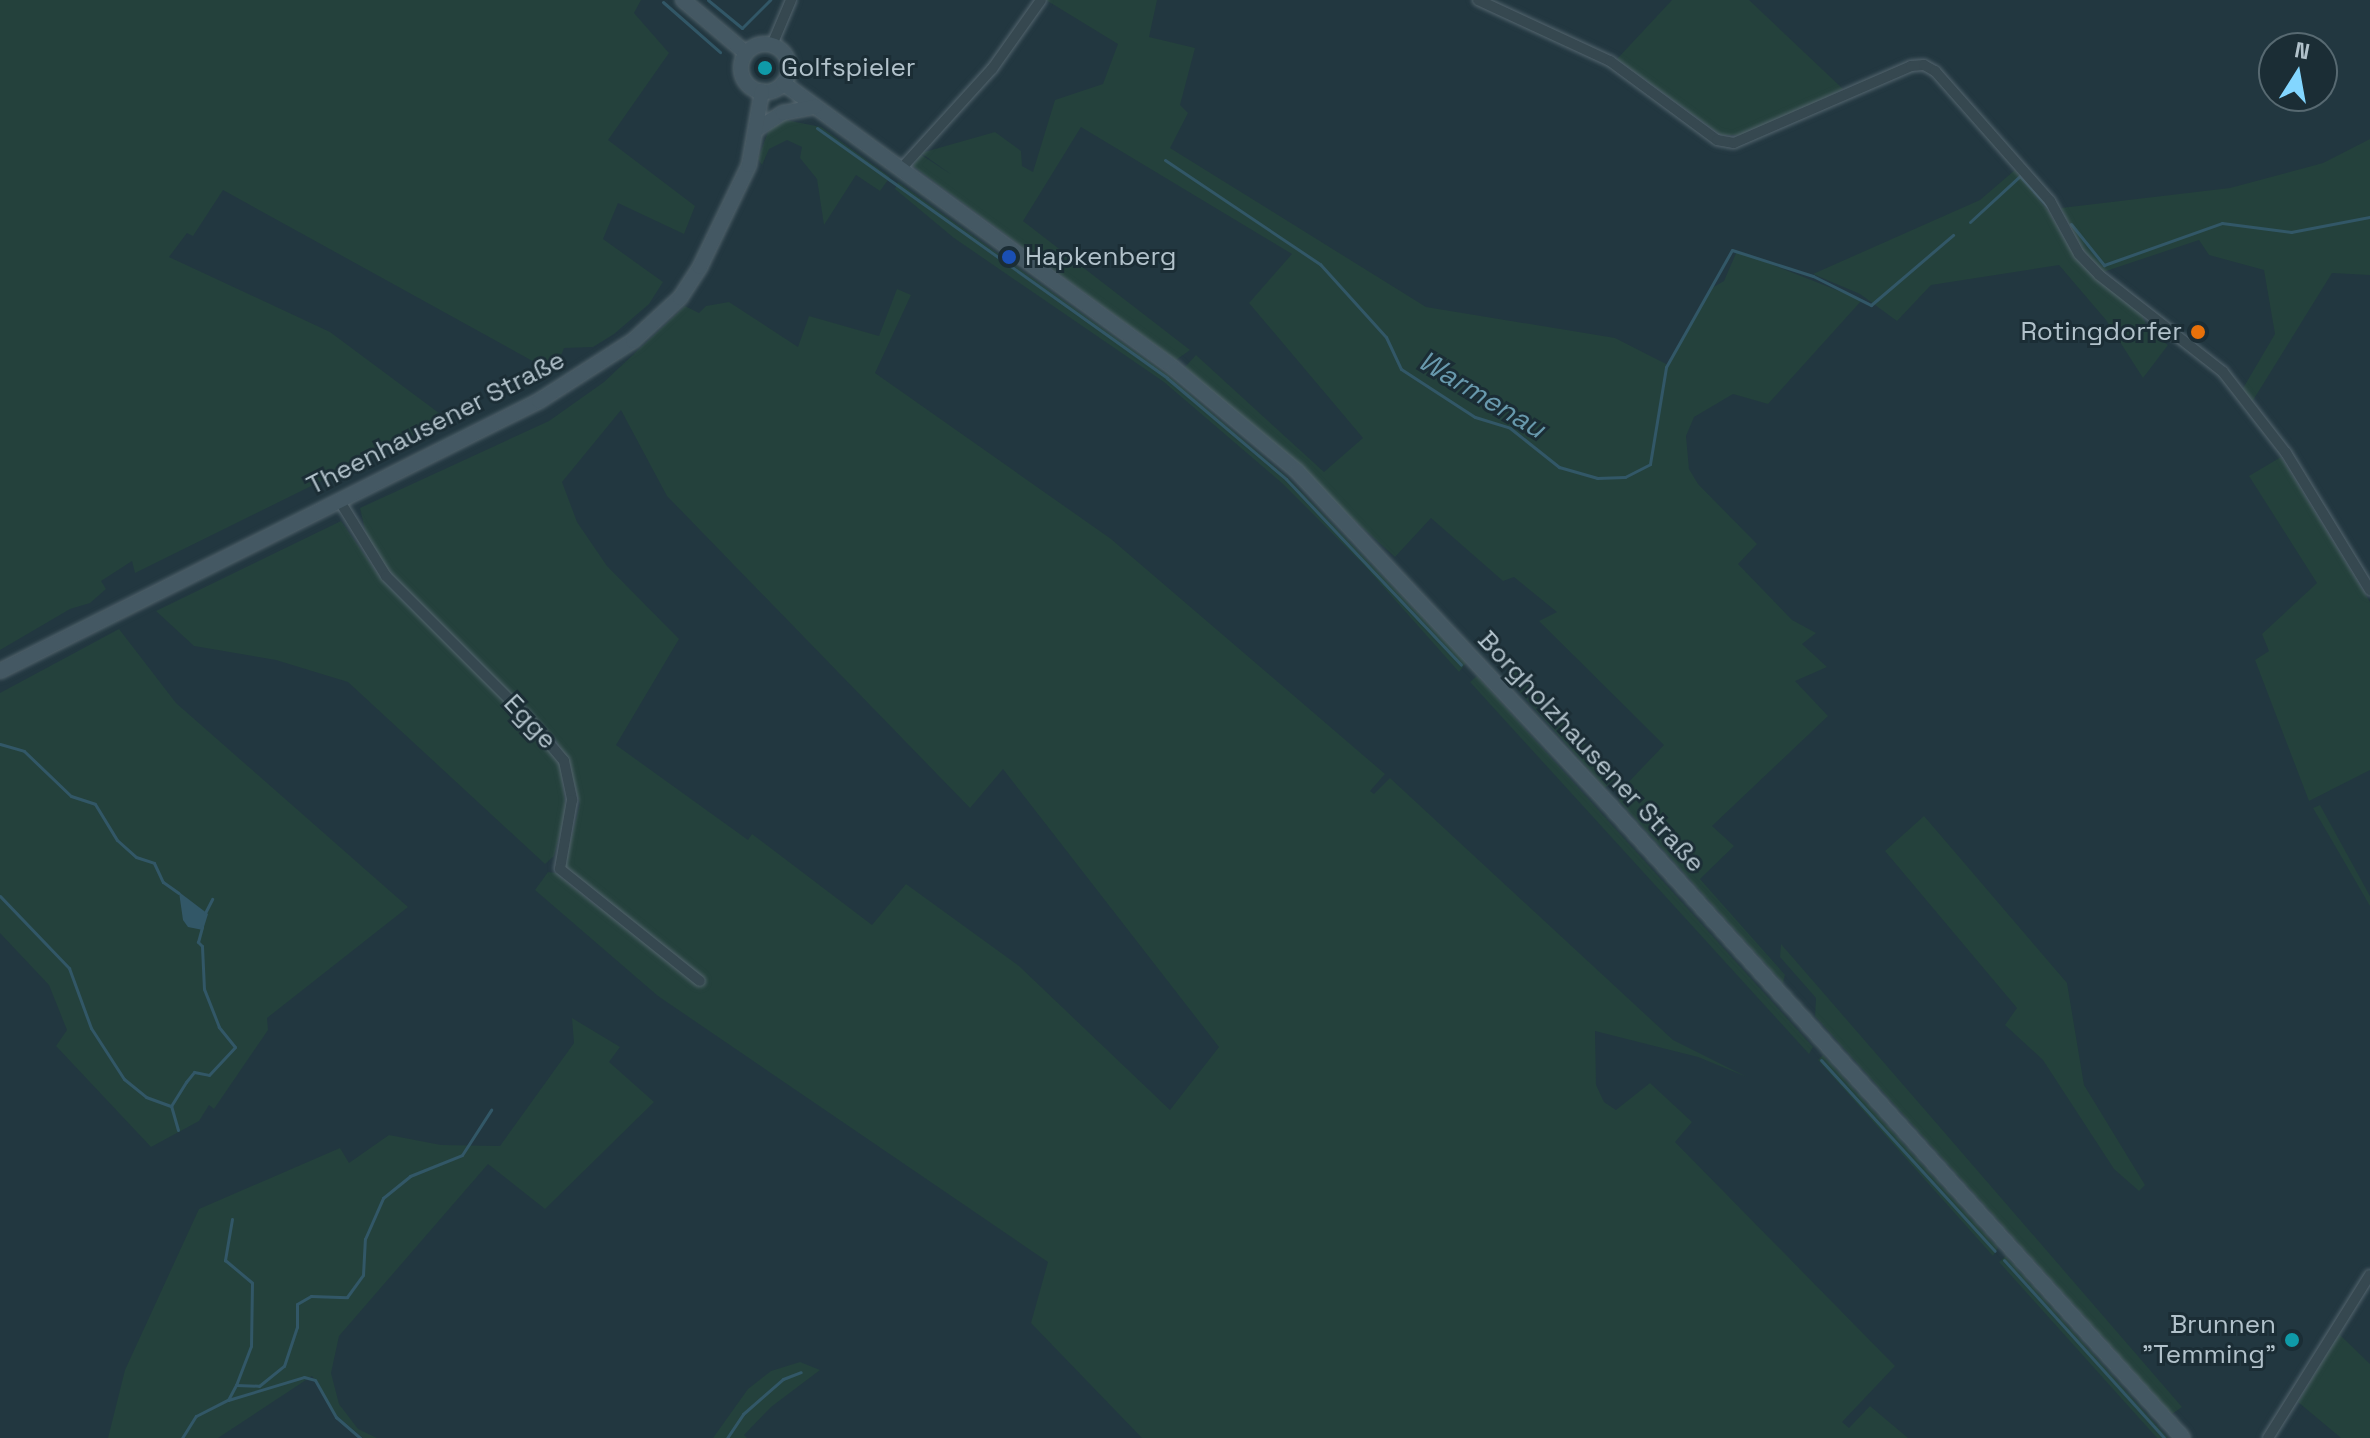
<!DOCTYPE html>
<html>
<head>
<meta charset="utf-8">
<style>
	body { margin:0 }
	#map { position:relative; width:2370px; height:1438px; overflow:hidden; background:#223740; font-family:"Space Grotesk",sans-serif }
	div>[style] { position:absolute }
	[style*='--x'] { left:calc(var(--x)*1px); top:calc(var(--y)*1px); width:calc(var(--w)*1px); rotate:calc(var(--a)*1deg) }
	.green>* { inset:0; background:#24413c }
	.water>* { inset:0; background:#325767 }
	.stream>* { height:3px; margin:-1.5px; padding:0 1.5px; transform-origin:1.5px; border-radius:1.5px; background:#325767 }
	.roads { filter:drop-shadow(0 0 2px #54656e) drop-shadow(0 0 2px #54656e) }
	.minor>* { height:10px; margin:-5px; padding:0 5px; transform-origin:5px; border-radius:5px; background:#364850 }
	.secondary>* { height:14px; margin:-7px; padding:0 7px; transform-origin:7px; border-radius:7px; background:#445863 }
	.secondary>.ring { margin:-7px; padding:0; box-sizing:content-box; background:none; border:14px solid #445863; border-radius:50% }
	.dots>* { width:22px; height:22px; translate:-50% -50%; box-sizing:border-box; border:4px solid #1b2d35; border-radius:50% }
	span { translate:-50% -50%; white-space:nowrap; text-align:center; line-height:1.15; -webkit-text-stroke:6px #1b2d35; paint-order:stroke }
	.poi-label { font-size:26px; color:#b2c2cb }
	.left { translate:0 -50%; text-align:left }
	.right { translate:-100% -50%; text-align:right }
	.street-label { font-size:26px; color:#b2c2cb }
	.water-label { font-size:28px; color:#6899ad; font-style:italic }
	.north { position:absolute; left:2258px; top:32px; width:80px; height:80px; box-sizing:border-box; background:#1b2d35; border:2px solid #576971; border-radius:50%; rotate:11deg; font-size:22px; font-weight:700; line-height:32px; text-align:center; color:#b2c2cb }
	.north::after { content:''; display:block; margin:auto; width:28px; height:36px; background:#83d6ff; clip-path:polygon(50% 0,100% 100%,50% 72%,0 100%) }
</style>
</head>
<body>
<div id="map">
	<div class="green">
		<i style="clip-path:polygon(0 0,641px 0,634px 13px,669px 53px,608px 140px,695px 206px,684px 234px,618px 203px,603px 239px,663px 282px,649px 304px,614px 334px,593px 347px,564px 348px,557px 365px,547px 369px,223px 190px,193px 236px,187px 233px,169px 257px,330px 332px,447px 419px,135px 573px,132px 561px,101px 581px,106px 589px,90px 603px,70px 609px,0 650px)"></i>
		<i style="clip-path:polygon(1046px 0,1157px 0,1149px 37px,1195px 48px,1180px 105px,1188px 113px,1170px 148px,1426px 307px,1615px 338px,1668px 365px,1710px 289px,1724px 281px,1737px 251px,1862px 300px,1768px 404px,1733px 394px,1694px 417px,1686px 436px,1689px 469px,1698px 484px,1757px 544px,1738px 564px,1792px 620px,1816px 633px,1802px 644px,1827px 667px,1795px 681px,1828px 716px,1712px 826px,1734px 846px,1700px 879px,1785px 975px,1783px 983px,1619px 801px,1620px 791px,1664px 745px,1539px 621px,1557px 612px,1514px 577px,1503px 581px,1431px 518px,1395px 557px,1185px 367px,1196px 355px,1324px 472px,1363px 438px,1249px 303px,1292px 254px,1081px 127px,1023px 221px,1190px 350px,1176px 360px,913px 166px,920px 154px,952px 175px,921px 153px,995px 132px,1021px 151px,1022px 166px,1033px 172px,1055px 100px,1103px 84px,1118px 44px)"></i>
		<i style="clip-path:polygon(1672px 0,1749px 0,1843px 89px,1752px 135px,1721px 135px,1617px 59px)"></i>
		<i style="clip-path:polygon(781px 119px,821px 127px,890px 177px,880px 191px,856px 175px,824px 225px,817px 179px,800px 158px,802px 147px,787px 140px,769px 149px,762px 165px,758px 159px,768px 132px)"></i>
		<i style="clip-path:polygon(2370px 139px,2370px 275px,2332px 273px,2252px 402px,2242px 390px,2275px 334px,2264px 270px,2209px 255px,2199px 240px,2103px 272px,2083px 250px,2061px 208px,2230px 188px,2323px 163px)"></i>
		<i style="clip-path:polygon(2015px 170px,2049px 212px,2075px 257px,2142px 315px,2148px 329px,2168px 345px,2143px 378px,2106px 320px,2059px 265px,1931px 285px,1897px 321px,1860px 294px,1813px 274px,1980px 200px)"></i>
		<i style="clip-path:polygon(898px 182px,1168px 375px,1288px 478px,1466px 663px,1459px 672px,1364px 565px,1283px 484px,1164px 382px,954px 238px,895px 189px)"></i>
		<i style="clip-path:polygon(evenodd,897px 289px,911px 295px,875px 373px,1111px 539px,1385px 774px,1370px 791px,1374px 794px,1390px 778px,1673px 1040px,1747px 1077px,1698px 1057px,1595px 1031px,1596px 1085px,1604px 1102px,1616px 1110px,1650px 1083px,1692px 1122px,1675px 1142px,1895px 1366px,1842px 1422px,1849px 1428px,1870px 1406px,1908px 1438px,1142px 1438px,1031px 1323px,1048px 1262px,658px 996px,535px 890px,548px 872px,556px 873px,600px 909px,607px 900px,564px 867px,580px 804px,567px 759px,554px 737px,389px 572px,367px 538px,360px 508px,549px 421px,604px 382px,685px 306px,699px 313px,706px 306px,729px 302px,798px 347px,809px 316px,879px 336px,897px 289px,621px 410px,667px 496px,970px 808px,1003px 769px,1219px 1047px,1170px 1110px,1019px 966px,906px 884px,872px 925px,752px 834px,748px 840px,616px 745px,679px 639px,607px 566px,577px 522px,562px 482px,621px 410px)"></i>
		<i style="clip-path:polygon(2281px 457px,2370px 602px,2370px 770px,2309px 801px,2255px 660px,2269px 651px,2262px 634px,2317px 583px,2249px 476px)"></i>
		<i style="clip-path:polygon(341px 521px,382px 580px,548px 743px,560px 762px,566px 811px,554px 856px,545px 864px,348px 682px,276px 660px,194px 646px,156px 611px)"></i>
		<i style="clip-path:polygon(119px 629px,176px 703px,408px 907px,267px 1018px,268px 1030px,214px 1109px,209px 1105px,199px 1121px,151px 1147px,56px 1046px,67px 1030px,49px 985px,0 933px,0 693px)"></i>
		<i style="clip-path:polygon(1510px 664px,1617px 777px,1605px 788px,1507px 678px)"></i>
		<i style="clip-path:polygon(1477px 676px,1813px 1047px,1809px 1054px,1470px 682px)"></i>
		<i style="clip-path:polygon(2320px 805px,2370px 896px,2370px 906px,2313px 808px)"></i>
		<i style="clip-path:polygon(1924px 816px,2067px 983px,2084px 1085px,2145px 1185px,2139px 1191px,2114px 1169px,2043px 1060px,2005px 1025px,2017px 1008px,1885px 851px)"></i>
		<i style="clip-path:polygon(1781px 944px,1919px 1103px,2182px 1407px,2172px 1414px,1815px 1016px,1816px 998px,1780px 957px)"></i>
		<i style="clip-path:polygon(572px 1018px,620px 1047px,609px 1062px,654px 1102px,545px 1209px,488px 1164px,339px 1336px,331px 1373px,339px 1404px,358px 1429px,377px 1438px,363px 1438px,337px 1416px,312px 1376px,218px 1438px,108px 1438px,125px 1370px,199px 1209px,340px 1148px,349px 1163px,389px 1135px,441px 1145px,500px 1146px,574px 1043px)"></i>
		<i style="clip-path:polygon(1823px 1055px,1998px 1248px,1993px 1256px,1818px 1060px)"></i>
		<i style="clip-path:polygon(2006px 1256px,2168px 1438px,2157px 1438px,1999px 1262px)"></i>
		<i style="clip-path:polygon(2339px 1334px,2370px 1364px,2370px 1438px,2341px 1438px,2298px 1402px)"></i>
		<i style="clip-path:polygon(800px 1362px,820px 1370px,771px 1407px,744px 1435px,747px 1438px,713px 1438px,748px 1389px,771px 1371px)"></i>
	</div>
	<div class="water">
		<i style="clip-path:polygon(179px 892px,208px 914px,203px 930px,188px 927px,183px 920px)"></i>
	</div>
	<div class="stream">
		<i style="--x:708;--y:0;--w:44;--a:39.5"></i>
		<i style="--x:742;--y:28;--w:40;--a:-45"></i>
		<i style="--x:663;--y:2;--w:76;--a:41.3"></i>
		<i style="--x:817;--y:128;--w:430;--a:35.5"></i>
		<i style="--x:1167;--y:378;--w:156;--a:40.3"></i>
		<i style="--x:1286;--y:479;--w:255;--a:46.7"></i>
		<i style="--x:1165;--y:160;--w:187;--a:33.9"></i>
		<i style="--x:1320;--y:264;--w:98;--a:47.9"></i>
		<i style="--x:1386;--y:337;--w:35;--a:65"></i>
		<i style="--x:1401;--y:369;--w:88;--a:33"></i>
		<i style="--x:1475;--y:417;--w:37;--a:17"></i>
		<i style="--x:1510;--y:428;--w:63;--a:38.5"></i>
		<i style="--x:1559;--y:467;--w:40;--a:16"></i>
		<i style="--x:1597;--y:478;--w:28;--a:-2"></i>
		<i style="--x:1625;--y:477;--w:28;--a:-27"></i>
		<i style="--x:1650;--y:464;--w:98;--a:-80.6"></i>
		<i style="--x:1666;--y:367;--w:134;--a:-60.6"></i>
		<i style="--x:1732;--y:250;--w:85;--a:17.8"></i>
		<i style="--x:1813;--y:276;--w:65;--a:26.6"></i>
		<i style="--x:1871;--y:305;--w:108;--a:-40.5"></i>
		<i style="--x:1970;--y:222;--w:68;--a:-42.6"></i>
		<i style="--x:2020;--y:176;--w:43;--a:47.8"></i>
		<i style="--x:2071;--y:224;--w:53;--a:51.2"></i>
		<i style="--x:2104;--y:265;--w:125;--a:-19.6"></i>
		<i style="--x:2222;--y:223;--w:70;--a:7.4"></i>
		<i style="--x:2291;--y:232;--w:80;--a:-10.8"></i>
		<i style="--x:0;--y:744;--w:25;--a:16"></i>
		<i style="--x:24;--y:751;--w:65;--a:43.8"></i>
		<i style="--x:71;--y:796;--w:25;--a:18"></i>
		<i style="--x:95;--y:804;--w:42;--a:58.6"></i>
		<i style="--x:117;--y:840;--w:25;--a:42"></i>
		<i style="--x:136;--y:857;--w:19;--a:18"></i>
		<i style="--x:154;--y:863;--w:21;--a:65"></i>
		<i style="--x:163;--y:882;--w:19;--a:35"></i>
		<i style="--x:0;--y:896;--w:100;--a:46.2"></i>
		<i style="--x:69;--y:968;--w:64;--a:69.9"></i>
		<i style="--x:91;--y:1028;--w:61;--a:57.1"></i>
		<i style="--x:124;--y:1079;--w:28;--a:39"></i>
		<i style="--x:146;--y:1097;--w:27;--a:20"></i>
		<i style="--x:205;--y:913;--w:16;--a:-63"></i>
		<i style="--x:1821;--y:1060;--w:258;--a:47.7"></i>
		<i style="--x:178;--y:1130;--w:25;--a:-106"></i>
		<i style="--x:171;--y:1106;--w:28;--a:-58"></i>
		<i style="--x:186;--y:1082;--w:13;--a:-51"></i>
		<i style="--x:194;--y:1072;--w:15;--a:11"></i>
		<i style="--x:209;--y:1075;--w:38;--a:-47"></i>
		<i style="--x:235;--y:1047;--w:26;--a:-129"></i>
		<i style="--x:219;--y:1027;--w:41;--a:-111.5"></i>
		<i style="--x:204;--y:989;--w:43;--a:-92.7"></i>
		<i style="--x:202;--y:946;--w:6;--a:-135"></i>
		<i style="--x:198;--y:942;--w:16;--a:-75"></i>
		<i style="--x:232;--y:1219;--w:42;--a:99.7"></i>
		<i style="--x:225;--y:1260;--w:35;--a:40"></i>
		<i style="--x:252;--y:1283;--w:63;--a:90.9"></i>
		<i style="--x:251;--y:1346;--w:42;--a:111"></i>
		<i style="--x:2004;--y:1260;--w:239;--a:48"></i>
		<i style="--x:228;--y:1400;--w:17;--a:-62"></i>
		<i style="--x:236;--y:1385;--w:23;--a:2"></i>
		<i style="--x:259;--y:1386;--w:32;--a:-39"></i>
		<i style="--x:284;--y:1366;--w:41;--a:-71.6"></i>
		<i style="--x:297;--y:1327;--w:23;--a:-90"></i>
		<i style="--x:297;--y:1304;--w:16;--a:-30"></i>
		<i style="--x:311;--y:1296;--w:36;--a:2"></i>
		<i style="--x:347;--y:1297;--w:27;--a:-54"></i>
		<i style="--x:363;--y:1275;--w:36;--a:-87"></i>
		<i style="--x:365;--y:1239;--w:45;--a:-66.3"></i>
		<i style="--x:383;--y:1198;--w:35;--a:-39"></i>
		<i style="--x:410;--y:1176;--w:56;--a:-22"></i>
		<i style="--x:462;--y:1155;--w:54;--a:-57.2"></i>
		<i style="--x:182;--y:1438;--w:26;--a:-58"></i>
		<i style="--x:196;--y:1416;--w:36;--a:-27"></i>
		<i style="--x:228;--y:1400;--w:79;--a:-16.8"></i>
		<i style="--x:304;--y:1377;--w:11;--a:15"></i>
		<i style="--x:315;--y:1380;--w:43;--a:60.4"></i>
		<i style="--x:336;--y:1417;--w:32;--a:41"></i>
		<i style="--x:727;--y:1438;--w:29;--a:-56"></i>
		<i style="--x:743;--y:1414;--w:53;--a:-41.2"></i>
		<i style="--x:783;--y:1379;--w:19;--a:-21"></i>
	</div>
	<div class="roads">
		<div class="minor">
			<i style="--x:1478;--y:0;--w:145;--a:24.8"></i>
			<i style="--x:1610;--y:61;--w:133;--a:36.4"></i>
			<i style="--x:1717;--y:140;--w:17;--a:10"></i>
			<i style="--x:1734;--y:143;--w:193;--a:-23.5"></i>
			<i style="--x:1911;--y:66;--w:13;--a:-4"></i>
			<i style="--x:1924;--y:65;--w:13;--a:29"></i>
			<i style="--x:1935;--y:71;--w:174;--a:48.5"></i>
			<i style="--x:2050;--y:201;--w:60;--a:61.3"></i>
			<i style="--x:2079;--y:254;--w:29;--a:46"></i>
			<i style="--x:2099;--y:275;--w:157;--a:38"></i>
			<i style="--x:2223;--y:372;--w:103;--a:52.1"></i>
			<i style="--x:2286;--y:453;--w:161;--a:58.5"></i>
			<i style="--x:772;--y:45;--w:49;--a:-67.1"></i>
			<i style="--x:900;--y:170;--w:137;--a:-47.7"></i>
			<i style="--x:992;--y:69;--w:85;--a:-54.6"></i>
			<i style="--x:339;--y:500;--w:89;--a:58.3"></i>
			<i style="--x:386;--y:576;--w:198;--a:45"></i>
			<i style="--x:526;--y:716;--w:59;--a:49.8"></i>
			<i style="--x:564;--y:761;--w:40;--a:78"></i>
			<i style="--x:572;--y:800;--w:70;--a:99.9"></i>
			<i style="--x:560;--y:869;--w:179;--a:38.7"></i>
			<i style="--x:2268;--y:1438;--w:192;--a:-58"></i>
		</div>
		<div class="secondary">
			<i style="--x:683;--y:0;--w:82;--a:40.1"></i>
			<i class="ring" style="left:741px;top:44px;width:34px;height:34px"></i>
			<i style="--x:783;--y:83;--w:485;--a:36.1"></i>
			<i style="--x:1175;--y:369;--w:159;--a:39.9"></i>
			<i style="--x:1297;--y:471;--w:449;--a:46.9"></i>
			<i style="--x:1604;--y:799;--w:862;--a:47.82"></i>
			<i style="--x:757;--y:129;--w:31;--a:-32"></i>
			<i style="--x:783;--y:113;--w:33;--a:-11"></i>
			<i style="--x:0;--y:671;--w:603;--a:-26.61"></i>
			<i style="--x:539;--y:401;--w:112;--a:-32.6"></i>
			<i style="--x:633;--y:341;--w:64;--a:-42.5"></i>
			<i style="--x:680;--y:298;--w:37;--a:-57"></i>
			<i style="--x:700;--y:267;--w:113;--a:-64.3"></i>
			<i style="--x:749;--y:165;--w:75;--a:-80"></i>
		</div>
	</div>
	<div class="dots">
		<i style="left:765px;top:68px;background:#0f9aa8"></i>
		<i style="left:1009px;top:257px;background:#1a4fb4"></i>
		<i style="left:2198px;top:332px;background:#e8710a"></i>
		<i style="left:2292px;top:1340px;background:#0f9aa8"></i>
	</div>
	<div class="poi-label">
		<span class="left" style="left:781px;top:68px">Golfspieler</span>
		<span class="left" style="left:1025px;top:257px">Hapkenberg</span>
		<span class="right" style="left:2182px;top:332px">Rotingdorfer</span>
		<span class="right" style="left:2276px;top:1340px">Brunnen<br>"Temming"</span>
	</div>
	<div class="street-label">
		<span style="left:436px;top:423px;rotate:-27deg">Theenhausener Straße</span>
		<span style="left:530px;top:722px;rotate:47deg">Egge</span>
		<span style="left:1591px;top:752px;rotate:47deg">Borgholzhausener Straße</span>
	</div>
	<div class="water-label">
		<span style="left:1482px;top:394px;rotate:31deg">Warmenau</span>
	</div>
	<div class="north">N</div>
</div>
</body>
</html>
